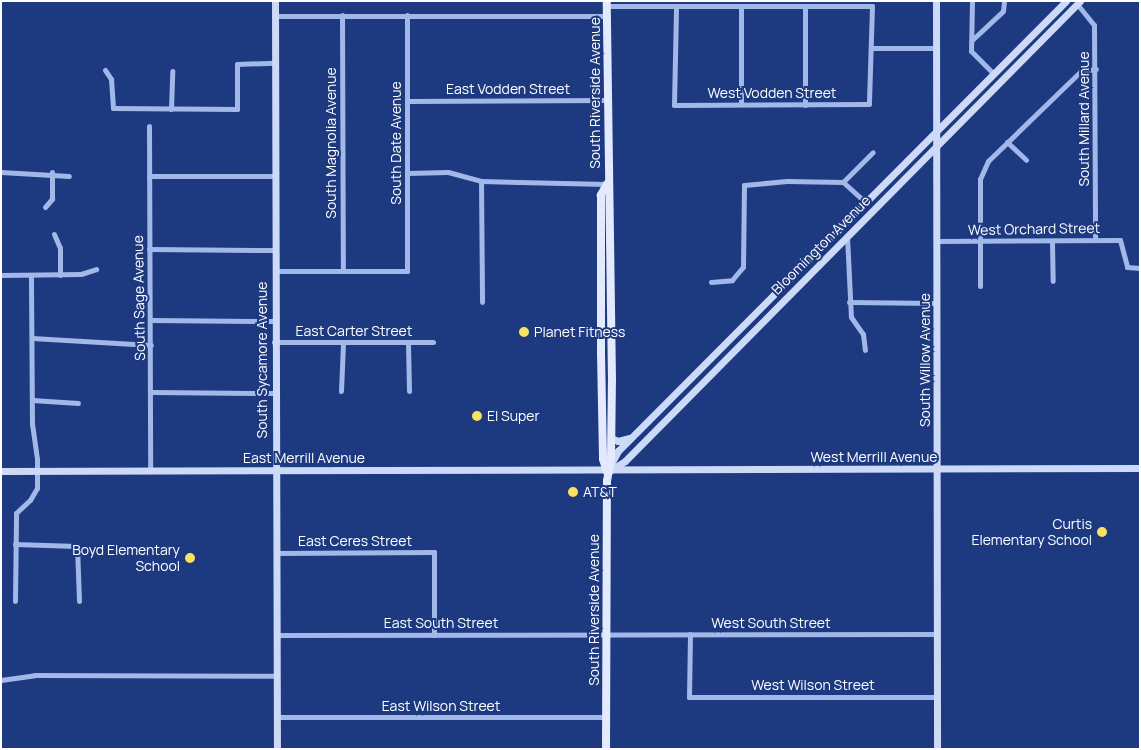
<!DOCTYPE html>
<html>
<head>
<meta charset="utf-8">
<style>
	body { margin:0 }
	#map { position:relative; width:1141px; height:750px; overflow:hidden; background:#1d3a80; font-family:Manrope,sans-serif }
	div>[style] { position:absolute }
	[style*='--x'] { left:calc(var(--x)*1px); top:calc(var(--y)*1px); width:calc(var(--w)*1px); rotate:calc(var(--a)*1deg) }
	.street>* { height:5px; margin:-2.5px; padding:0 2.5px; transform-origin:2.5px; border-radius:2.5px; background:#a1b8e9 }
	.secondary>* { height:7px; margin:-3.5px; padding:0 3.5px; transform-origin:3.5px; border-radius:3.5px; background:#ccd9f7 }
	.primary>* { height:8px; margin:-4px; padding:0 4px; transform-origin:4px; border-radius:4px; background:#e4eafe }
	.dots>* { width:14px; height:14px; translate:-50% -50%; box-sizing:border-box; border:2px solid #1d3a80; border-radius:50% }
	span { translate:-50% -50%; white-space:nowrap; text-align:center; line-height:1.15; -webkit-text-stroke:4px #1d3a80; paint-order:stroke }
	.street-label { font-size:14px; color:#fff }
	.poi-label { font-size:14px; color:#fff }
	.left { translate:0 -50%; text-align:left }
	.right { translate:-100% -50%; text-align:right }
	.frame { position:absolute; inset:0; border:2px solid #fff; pointer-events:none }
</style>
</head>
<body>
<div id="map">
	<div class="street">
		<i style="--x:972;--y:1;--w:50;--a:91.1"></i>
		<i style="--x:971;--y:51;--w:31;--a:45"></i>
		<i style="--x:1077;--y:4;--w:27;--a:51"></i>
		<i style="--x:1094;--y:25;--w:214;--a:89.7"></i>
		<i style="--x:607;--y:6;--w:265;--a:0"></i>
		<i style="--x:872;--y:6;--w:98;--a:91.8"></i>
		<i style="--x:869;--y:104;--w:195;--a:179.7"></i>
		<i style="--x:674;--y:105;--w:99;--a:-88.8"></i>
		<i style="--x:741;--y:6;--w:98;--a:90"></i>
		<i style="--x:805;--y:7;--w:98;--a:90"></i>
		<i style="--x:342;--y:15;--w:256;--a:89.8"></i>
		<i style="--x:275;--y:16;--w:332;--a:0"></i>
		<i style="--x:972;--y:40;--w:42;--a:-43.1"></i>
		<i style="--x:1003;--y:11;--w:10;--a:-84"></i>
		<i style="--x:871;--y:48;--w:65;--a:0"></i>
		<i style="--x:105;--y:70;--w:11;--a:56"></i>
		<i style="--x:111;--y:79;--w:29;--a:86"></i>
		<i style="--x:113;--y:108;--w:124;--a:0.5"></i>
		<i style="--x:237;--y:109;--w:45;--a:-90"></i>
		<i style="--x:237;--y:64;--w:38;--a:-2"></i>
		<i style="--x:408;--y:101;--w:200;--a:-0.3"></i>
		<i style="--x:171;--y:109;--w:38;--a:-88"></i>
		<i style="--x:149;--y:126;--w:345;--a:89.8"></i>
		<i style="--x:1007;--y:142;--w:26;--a:43"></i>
		<i style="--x:1;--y:172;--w:68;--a:3.4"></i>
		<i style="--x:408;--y:173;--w:40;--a:-1.4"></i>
		<i style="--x:448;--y:172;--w:34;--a:15"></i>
		<i style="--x:481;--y:181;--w:126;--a:1.4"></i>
		<i style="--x:149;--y:176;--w:127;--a:0"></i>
		<i style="--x:481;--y:181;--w:121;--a:89.5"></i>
		<i style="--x:843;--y:182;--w:30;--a:42"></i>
		<i style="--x:45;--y:207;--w:11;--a:-49"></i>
		<i style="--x:52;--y:199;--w:27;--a:-90"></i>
		<i style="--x:54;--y:234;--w:15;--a:67"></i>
		<i style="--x:60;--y:248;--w:27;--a:90"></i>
		<i style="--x:847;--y:236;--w:81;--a:87.2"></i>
		<i style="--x:851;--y:317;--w:21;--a:55"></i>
		<i style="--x:863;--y:334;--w:16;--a:83"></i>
		<i style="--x:938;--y:241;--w:182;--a:-0.3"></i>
		<i style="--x:1120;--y:240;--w:28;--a:75"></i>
		<i style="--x:1127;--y:267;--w:13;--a:4"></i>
		<i style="--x:1052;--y:242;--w:39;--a:89"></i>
		<i style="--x:149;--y:249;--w:126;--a:0.5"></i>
		<i style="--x:275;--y:271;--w:132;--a:0"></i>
		<i style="--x:407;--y:271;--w:256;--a:-90"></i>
		<i style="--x:1;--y:275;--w:80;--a:-0.7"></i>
		<i style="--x:81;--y:274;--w:16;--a:-18"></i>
		<i style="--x:711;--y:282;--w:21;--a:-5"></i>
		<i style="--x:732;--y:280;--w:17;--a:-50"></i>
		<i style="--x:743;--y:267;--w:82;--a:-89.3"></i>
		<i style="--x:744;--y:185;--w:43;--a:-5.3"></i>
		<i style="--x:787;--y:181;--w:56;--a:1"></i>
		<i style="--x:843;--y:182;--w:42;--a:-45"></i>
		<i style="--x:980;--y:286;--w:107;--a:-90"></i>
		<i style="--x:980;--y:179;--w:20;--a:-66"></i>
		<i style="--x:988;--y:161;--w:129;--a:-44.1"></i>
		<i style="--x:1081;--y:71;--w:15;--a:-8"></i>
		<i style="--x:849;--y:302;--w:88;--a:0.7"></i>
		<i style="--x:150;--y:320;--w:124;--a:0.5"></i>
		<i style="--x:32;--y:338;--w:119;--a:3.4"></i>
		<i style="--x:274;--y:342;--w:159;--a:0"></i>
		<i style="--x:408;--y:343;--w:48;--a:88.8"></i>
		<i style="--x:341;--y:391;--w:48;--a:-87.6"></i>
		<i style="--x:151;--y:392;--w:124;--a:0.5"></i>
		<i style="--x:32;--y:400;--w:46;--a:3.7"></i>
		<i style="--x:15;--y:544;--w:62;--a:1.8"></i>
		<i style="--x:77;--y:546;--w:55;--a:87.9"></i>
		<i style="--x:276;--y:553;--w:158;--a:-0.4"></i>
		<i style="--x:434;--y:552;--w:83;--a:90"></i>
		<i style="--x:15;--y:601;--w:88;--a:-89.3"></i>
		<i style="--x:16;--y:513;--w:19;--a:-43"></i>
		<i style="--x:30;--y:500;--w:14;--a:-60"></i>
		<i style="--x:37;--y:488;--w:29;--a:-90"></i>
		<i style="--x:37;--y:459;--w:34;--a:-98"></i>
		<i style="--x:32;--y:425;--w:150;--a:-90.4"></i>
		<i style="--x:690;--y:634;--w:63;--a:90.9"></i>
		<i style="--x:689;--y:697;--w:247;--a:0"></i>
		<i style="--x:276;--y:635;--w:660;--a:-0.09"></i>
		<i style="--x:1;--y:680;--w:34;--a:-8"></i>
		<i style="--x:35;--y:675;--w:242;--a:0.2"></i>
		<i style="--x:277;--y:717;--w:328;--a:0"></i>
	</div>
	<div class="secondary">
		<i style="--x:275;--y:1;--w:748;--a:89.85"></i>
		<i style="--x:936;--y:1;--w:748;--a:89.92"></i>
		<i style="--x:611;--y:438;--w:8;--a:23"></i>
		<i style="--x:618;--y:441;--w:11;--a:-15"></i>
		<i style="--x:611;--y:464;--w:15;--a:-62"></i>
		<i style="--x:618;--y:451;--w:635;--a:-45.13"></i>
		<i style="--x:1;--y:471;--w:1139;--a:-0.15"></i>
		<i style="--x:608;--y:472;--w:20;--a:-33"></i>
		<i style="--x:625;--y:461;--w:647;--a:-45.31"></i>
	</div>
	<div class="primary">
		<i style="--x:607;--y:184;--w:13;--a:119"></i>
		<i style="--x:601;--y:195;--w:158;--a:90"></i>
		<i style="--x:601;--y:353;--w:106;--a:88.9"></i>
		<i style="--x:603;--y:459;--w:14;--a:73"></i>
		<i style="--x:606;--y:749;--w:268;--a:-89.8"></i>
		<i style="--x:607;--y:481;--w:23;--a:-80"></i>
		<i style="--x:611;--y:458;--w:77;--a:-89.3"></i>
		<i style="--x:612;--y:381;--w:380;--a:-90.8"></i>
	</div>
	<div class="dots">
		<i style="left:524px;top:332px;background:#f9e25f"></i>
		<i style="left:477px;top:416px;background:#f9e25f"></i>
		<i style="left:573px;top:492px;background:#f9e25f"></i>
		<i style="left:1102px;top:532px;background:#f9e25f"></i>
		<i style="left:190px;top:558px;background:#f9e25f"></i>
	</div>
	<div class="street-label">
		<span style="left:508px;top:89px">East Vodden Street</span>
		<span style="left:595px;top:93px;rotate:-90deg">South Riverside Avenue</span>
		<span style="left:772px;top:93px">West Vodden Street</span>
		<span style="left:1084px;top:119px;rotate:-90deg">South Millard Avenue</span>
		<span style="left:331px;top:143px;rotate:-90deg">South Magnolia Avenue</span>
		<span style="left:396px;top:143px;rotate:-90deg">South Date Avenue</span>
		<span style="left:1034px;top:229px;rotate:-1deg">West Orchard Street</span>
		<span style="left:821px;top:245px;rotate:-45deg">Bloomington Avenue</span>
		<span style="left:139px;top:298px;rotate:-91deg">South Sage Avenue</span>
		<span style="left:354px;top:331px">East Carter Street</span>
		<span style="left:262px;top:360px;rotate:-90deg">South Sycamore Avenue</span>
		<span style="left:925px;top:360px;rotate:-90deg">South Willow Avenue</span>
		<span style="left:874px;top:457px">West Merrill Avenue</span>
		<span style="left:304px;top:458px">East Merrill Avenue</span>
		<span style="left:355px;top:541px">East Ceres Street</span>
		<span style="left:594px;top:610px;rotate:-90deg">South Riverside Avenue</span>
		<span style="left:441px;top:623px">East South Street</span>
		<span style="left:771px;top:623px">West South Street</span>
		<span style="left:813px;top:685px">West Wilson Street</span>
		<span style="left:441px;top:706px">East Wilson Street</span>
	</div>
	<div class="poi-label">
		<span class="left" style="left:534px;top:332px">Planet Fitness</span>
		<span class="left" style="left:487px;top:416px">El Super</span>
		<span class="left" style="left:583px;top:492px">AT&amp;T</span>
		<span class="right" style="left:1092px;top:532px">Curtis<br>Elementary School</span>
		<span class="right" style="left:180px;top:558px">Boyd Elementary<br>School</span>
	</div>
	<div class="frame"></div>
</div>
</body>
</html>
